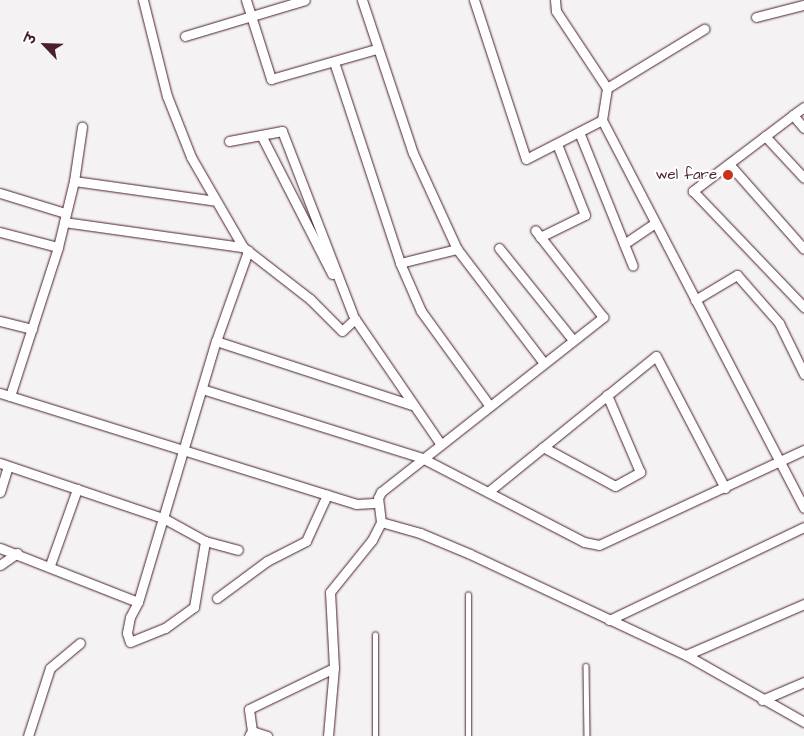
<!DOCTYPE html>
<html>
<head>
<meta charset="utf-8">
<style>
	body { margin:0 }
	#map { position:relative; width:804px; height:736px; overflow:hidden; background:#f4f2f2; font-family:"Architects Daughter","Playpen Sans Deva",sans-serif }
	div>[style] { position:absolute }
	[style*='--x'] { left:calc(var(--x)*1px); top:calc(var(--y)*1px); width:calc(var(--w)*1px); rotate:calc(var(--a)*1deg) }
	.roads { filter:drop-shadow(0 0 1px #4a1f2b) drop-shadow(0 0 1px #4a1f2b) }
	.lane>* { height:4.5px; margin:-2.25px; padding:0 2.25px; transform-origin:2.25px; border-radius:2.25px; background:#fff }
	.street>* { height:9px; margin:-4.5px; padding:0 4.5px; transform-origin:4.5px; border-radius:4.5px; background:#fff }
	.dots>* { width:14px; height:14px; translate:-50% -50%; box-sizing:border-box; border:2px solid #fff; border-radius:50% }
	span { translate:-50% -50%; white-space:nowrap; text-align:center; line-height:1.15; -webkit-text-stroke:4.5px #fff; paint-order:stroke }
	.poi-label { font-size:15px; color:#4a1f2b }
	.right { translate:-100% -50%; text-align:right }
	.north { position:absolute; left:20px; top:20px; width:50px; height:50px; -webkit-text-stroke:4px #fff; paint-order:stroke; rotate:294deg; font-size:14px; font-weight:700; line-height:20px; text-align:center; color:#4a1f2b }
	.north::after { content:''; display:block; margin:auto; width:18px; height:22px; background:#4a1f2b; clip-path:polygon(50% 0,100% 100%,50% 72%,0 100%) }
</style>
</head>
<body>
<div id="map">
	<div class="roads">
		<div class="lane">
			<i style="--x:586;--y:666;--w:70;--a:89.2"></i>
			<i style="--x:375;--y:736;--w:101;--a:-90"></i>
			<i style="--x:468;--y:736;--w:141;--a:-90"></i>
		</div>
		<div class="street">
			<i style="--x:143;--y:0;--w:99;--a:76"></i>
			<i style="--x:167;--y:96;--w:66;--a:68.5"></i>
			<i style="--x:191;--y:157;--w:104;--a:60"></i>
			<i style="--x:243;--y:247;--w:85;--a:37.8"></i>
			<i style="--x:310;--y:299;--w:45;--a:45"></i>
			<i style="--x:342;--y:331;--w:18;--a:-43"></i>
			<i style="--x:355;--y:319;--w:150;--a:55.6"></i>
			<i style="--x:246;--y:0;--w:83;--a:72.4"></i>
			<i style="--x:271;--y:79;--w:109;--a:-15.9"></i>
			<i style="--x:362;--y:0;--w:161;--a:71.6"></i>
			<i style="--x:413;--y:153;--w:106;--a:65.4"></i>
			<i style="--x:474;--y:0;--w:167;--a:71.9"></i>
			<i style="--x:526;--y:159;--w:85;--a:-27.2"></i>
			<i style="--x:602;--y:120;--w:437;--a:62.5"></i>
			<i style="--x:555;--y:0;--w:11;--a:85"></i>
			<i style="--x:556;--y:11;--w:92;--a:56.5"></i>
			<i style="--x:756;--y:17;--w:49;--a:-14.3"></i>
			<i style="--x:185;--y:36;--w:125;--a:-16.7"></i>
			<i style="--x:334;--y:62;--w:212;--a:71.8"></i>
			<i style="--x:400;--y:263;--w:52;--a:66.4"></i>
			<i style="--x:421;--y:311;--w:116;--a:54.1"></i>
			<i style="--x:804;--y:107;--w:14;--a:144"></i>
			<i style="--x:793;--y:115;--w:17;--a:50"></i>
			<i style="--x:793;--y:115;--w:126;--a:142.8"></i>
			<i style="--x:693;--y:191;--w:161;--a:46.3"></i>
			<i style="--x:602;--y:120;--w:32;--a:-81"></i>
			<i style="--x:607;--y:88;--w:114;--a:-31.3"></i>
			<i style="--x:579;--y:132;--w:144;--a:68.1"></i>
			<i style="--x:261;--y:135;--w:156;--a:62.9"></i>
			<i style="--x:765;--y:136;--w:57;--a:47.1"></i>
			<i style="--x:229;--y:141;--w:54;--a:-10.7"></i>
			<i style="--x:282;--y:131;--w:197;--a:68.9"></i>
			<i style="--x:729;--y:164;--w:113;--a:48.6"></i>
			<i style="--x:74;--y:181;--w:143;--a:8"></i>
			<i style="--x:0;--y:193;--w:68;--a:17.1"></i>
			<i style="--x:64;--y:222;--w:181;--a:8"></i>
			<i style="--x:0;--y:232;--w:60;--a:14.5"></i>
			<i style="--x:540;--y:237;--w:50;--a:-26.1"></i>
			<i style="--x:585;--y:215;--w:76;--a:-111.5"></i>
			<i style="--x:624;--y:244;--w:37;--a:-34"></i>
			<i style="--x:499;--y:248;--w:118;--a:51.2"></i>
			<i style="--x:400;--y:263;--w:59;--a:-13.8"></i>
			<i style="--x:457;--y:249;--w:143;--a:52.7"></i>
			<i style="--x:695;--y:300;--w:49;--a:-30.8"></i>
			<i style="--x:737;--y:275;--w:64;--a:48.8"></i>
			<i style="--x:779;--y:323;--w:57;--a:63.9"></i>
			<i style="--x:0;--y:321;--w:33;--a:14"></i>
			<i style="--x:216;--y:341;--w:206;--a:18.1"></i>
			<i style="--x:202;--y:389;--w:231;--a:17.4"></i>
			<i style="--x:422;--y:458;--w:182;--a:27.4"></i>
			<i style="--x:584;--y:542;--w:15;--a:11"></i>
			<i style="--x:599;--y:545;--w:226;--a:-24.9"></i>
			<i style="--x:0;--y:393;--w:373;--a:17.3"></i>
			<i style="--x:356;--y:504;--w:22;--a:-3"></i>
			<i style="--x:10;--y:396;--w:157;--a:-72.1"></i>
			<i style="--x:58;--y:247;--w:68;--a:-76.4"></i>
			<i style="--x:74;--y:181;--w:55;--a:-81.6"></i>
			<i style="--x:543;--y:447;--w:82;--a:28.4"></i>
			<i style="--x:615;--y:486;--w:29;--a:-29"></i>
			<i style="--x:640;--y:472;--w:84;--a:-113.2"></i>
			<i style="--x:0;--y:463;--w:174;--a:18.7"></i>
			<i style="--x:165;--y:519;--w:46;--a:28.8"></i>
			<i style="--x:205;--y:541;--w:34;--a:15"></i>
			<i style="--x:0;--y:492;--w:27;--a:-73"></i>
			<i style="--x:488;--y:492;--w:216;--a:-39"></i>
			<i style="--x:656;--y:356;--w:149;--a:62.4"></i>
			<i style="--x:381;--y:522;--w:41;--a:15.8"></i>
			<i style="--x:420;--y:533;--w:54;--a:22.8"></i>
			<i style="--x:470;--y:554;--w:238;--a:25.1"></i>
			<i style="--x:686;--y:655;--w:136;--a:29.6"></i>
			<i style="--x:0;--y:548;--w:148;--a:21.4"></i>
			<i style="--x:138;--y:602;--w:272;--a:-73.4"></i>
			<i style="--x:216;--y:341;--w:96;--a:-70.4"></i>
			<i style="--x:0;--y:565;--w:21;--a:-35"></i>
			<i style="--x:50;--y:565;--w:81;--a:-70.4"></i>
			<i style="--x:217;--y:598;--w:62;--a:-36.5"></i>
			<i style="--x:267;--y:561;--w:44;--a:-27.1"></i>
			<i style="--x:306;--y:541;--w:51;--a:-65.5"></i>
			<i style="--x:138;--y:602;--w:17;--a:118"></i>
			<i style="--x:130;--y:617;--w:16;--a:101"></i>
			<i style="--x:127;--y:633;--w:9;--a:72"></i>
			<i style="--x:130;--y:642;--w:38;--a:-22"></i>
			<i style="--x:165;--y:628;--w:36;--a:-36"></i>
			<i style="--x:194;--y:607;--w:67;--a:-80.5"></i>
			<i style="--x:609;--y:620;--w:216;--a:-25.5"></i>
			<i style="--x:686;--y:655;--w:129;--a:-23.4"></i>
			<i style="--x:762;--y:700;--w:46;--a:-23.2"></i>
			<i style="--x:252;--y:731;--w:16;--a:18"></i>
			<i style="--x:28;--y:736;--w:71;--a:-72.1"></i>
			<i style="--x:50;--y:668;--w:39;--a:-40"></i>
			<i style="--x:249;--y:736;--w:6;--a:-59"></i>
			<i style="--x:252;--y:731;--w:22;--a:-98"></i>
			<i style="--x:249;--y:709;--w:94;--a:-25.8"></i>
			<i style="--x:328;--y:736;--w:68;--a:-85"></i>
			<i style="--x:334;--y:668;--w:76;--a:-93"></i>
			<i style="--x:330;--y:592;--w:67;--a:-51.1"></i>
			<i style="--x:372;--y:540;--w:20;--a:-63"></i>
			<i style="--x:381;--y:522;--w:24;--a:-97"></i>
			<i style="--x:378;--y:498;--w:7;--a:-63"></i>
			<i style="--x:381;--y:492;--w:283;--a:-38.2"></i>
			<i style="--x:603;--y:317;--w:110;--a:-128"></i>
		</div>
	</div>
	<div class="dots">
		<i style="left:728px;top:175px;background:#c8321e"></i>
	</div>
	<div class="poi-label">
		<span class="right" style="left:717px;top:175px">wel fare</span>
	</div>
	<div class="north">उ</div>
</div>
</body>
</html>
